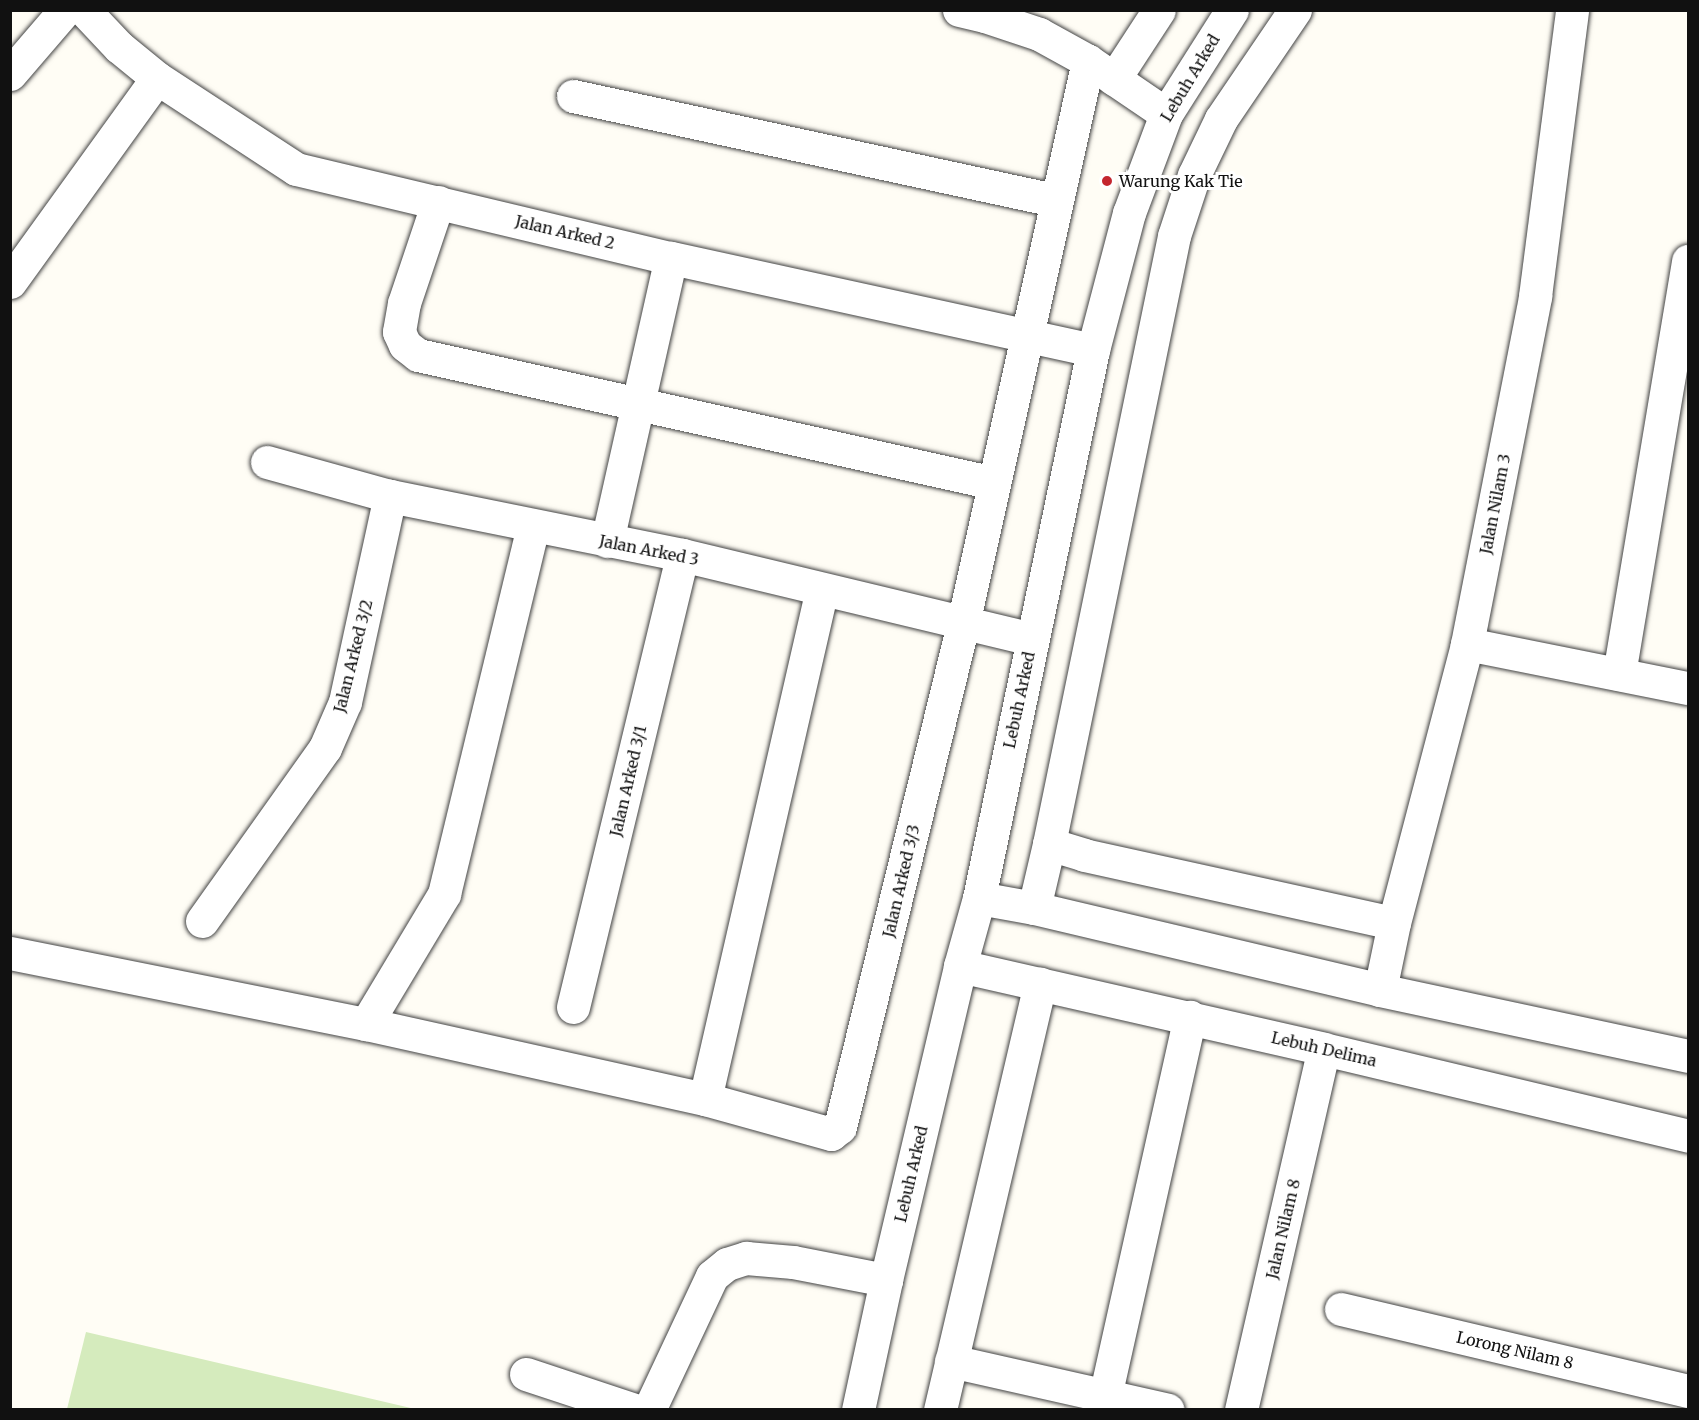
<!DOCTYPE html>
<html>
<head>
<meta charset="utf-8">
<style>
	body { margin:0 }
	#map { position:relative; width:1699px; height:1420px; overflow:hidden; background:#fffdf5; font-family:Merriweather,serif }
	div>[style] { position:absolute }
	[style*='--x'] { left:calc(var(--x)*1px); top:calc(var(--y)*1px); width:calc(var(--w)*1px); rotate:calc(var(--a)*1deg) }
	.green>* { inset:0; background:#d5ebbd }
	.roads { filter:drop-shadow(0 0 2px #444) drop-shadow(0 0 2px #444) }
	.minor>* { height:33px; margin:-16.5px; padding:0 16.5px; transform-origin:16.5px; border-radius:16.5px; background:#fff }
	.dots>* { width:16px; height:16px; translate:-50% -50%; box-sizing:border-box; border:3px solid #fff; border-radius:50% }
	span { translate:-50% -50%; white-space:nowrap; text-align:center; line-height:1.15; -webkit-text-stroke:6px #fff; paint-order:stroke }
	.street-label { font-size:16px; color:#111 }
	.poi-label { font-size:16px; color:#111 }
	.left { translate:0 -50%; text-align:left }
	.frame { position:absolute; inset:0; border:12px solid #111; pointer-events:none }
</style>
</head>
<body>
<div id="map">
	<div class="green">
		<i style="clip-path:polygon(86px 1332px,415px 1409px,67px 1409px)"></i>
	</div>
	<div class="roads">
		<div class="minor">
			<i style="--x:84;--y:10;--w:51;--a:46.6"></i>
			<i style="--x:119;--y:47;--w:49;--a:39.2"></i>
			<i style="--x:157;--y:78;--w:166;--a:33.2"></i>
			<i style="--x:296;--y:169;--w:385;--a:13.4"></i>
			<i style="--x:671;--y:258;--w:432;--a:12.3"></i>
			<i style="--x:959;--y:10;--w:27;--a:13"></i>
			<i style="--x:985;--y:16;--w:57;--a:18.4"></i>
			<i style="--x:1039;--y:34;--w:56;--a:28.9"></i>
			<i style="--x:1088;--y:61;--w:94;--a:34.2"></i>
			<i style="--x:1295;--y:10;--w:132;--a:124.2"></i>
			<i style="--x:1221;--y:119;--w:62;--a:115.7"></i>
			<i style="--x:1194;--y:175;--w:64;--a:108.2"></i>
			<i style="--x:1174;--y:236;--w:621;--a:101.62"></i>
			<i style="--x:1049;--y:844;--w:37;--a:17"></i>
			<i style="--x:1084;--y:855;--w:317;--a:12.4"></i>
			<i style="--x:10;--y:74;--w:84;--a:-49.3"></i>
			<i style="--x:1114;--y:79;--w:82;--a:-56.9"></i>
			<i style="--x:573;--y:96;--w:495;--a:12.2"></i>
			<i style="--x:438;--y:202;--w:107;--a:108.6"></i>
			<i style="--x:404;--y:303;--w:29;--a:100"></i>
			<i style="--x:399;--y:332;--w:14;--a:65"></i>
			<i style="--x:405;--y:345;--w:16;--a:38"></i>
			<i style="--x:418;--y:355;--w:590;--a:12.53"></i>
			<i style="--x:10;--y:282;--w:251;--a:-54.2"></i>
			<i style="--x:267;--y:462;--w:128;--a:15.5"></i>
			<i style="--x:390;--y:496;--w:298;--a:11.4"></i>
			<i style="--x:682;--y:555;--w:360;--a:13.5"></i>
			<i style="--x:607;--y:541;--w:290;--a:-77.3"></i>
			<i style="--x:1467;--y:644;--w:225;--a:11.3"></i>
			<i style="--x:1619;--y:674;--w:419;--a:-80.5"></i>
			<i style="--x:979;--y:898;--w:56;--a:10.3"></i>
			<i style="--x:1034;--y:908;--w:356;--a:13.3"></i>
			<i style="--x:1380;--y:990;--w:315;--a:12.1"></i>
			<i style="--x:1034;--y:908;--w:66;--a:-76.8"></i>
			<i style="--x:202;--y:921;--w:212;--a:-54.6"></i>
			<i style="--x:325;--y:748;--w:50;--a:-66.5"></i>
			<i style="--x:345;--y:702;--w:211;--a:-77.7"></i>
			<i style="--x:10;--y:953;--w:363;--a:11.3"></i>
			<i style="--x:366;--y:1024;--w:347;--a:12.5"></i>
			<i style="--x:705;--y:1099;--w:131;--a:15.5"></i>
			<i style="--x:831;--y:1134;--w:11;--a:-38"></i>
			<i style="--x:840;--y:1127;--w:518;--a:-76.26"></i>
			<i style="--x:963;--y:624;--w:577;--a:-77.48"></i>
			<i style="--x:960;--y:966;--w:373;--a:12.8"></i>
			<i style="--x:1324;--y:1049;--w:374;--a:13.4"></i>
			<i style="--x:1380;--y:990;--w:68;--a:-78.2"></i>
			<i style="--x:1394;--y:923;--w:288;--a:-75.3"></i>
			<i style="--x:1467;--y:644;--w:355;--a:-78.9"></i>
			<i style="--x:1535;--y:296;--w:288;--a:-82.6"></i>
			<i style="--x:573;--y:1007;--w:465;--a:-76.4"></i>
			<i style="--x:366;--y:1024;--w:152;--a:-59"></i>
			<i style="--x:444;--y:894;--w:378;--a:-76.4"></i>
			<i style="--x:705;--y:1099;--w:523;--a:-77.08"></i>
			<i style="--x:1341;--y:1309;--w:357;--a:13.3"></i>
			<i style="--x:951;--y:1361;--w:222;--a:12.7"></i>
			<i style="--x:526;--y:1374;--w:115;--a:18.3"></i>
			<i style="--x:649;--y:1410;--w:148;--a:-64.8"></i>
			<i style="--x:712;--y:1276;--w:19;--a:-39"></i>
			<i style="--x:727;--y:1264;--w:20;--a:-18"></i>
			<i style="--x:746;--y:1258;--w:47;--a:4.9"></i>
			<i style="--x:793;--y:1262;--w:95;--a:11"></i>
			<i style="--x:858;--y:1410;--w:133;--a:-77.8"></i>
			<i style="--x:886;--y:1280;--w:323;--a:-76.7"></i>
			<i style="--x:960;--y:966;--w:71;--a:-74.4"></i>
			<i style="--x:979;--y:898;--w:560;--a:-78.25"></i>
			<i style="--x:1093;--y:350;--w:142;--a:-75.3"></i>
			<i style="--x:1129;--y:213;--w:106;--a:-69.5"></i>
			<i style="--x:1166;--y:114;--w:123;--a:-57.6"></i>
			<i style="--x:940;--y:1410;--w:438;--a:-76.8"></i>
			<i style="--x:1102;--y:1410;--w:403;--a:-77.4"></i>
			<i style="--x:1241;--y:1410;--w:370;--a:-77.1"></i>
		</div>
	</div>
	<div class="dots">
		<i style="left:1107px;top:181px;background:#c4262e"></i>
	</div>
	<div class="street-label">
		<span style="left:1190px;top:78px;rotate:-59deg">Lebuh Arked</span>
		<span style="left:565px;top:232px;rotate:13deg">Jalan Arked 2</span>
		<span style="left:1495px;top:504px;rotate:-79deg">Jalan Nilam 3</span>
		<span style="left:649px;top:550px;rotate:11deg">Jalan Arked 3</span>
		<span style="left:353px;top:656px;rotate:-76deg">Jalan Arked 3/2</span>
		<span style="left:1019px;top:700px;rotate:-78deg">Lebuh Arked</span>
		<span style="left:628px;top:781px;rotate:-77deg">Jalan Arked 3/1</span>
		<span style="left:901px;top:881px;rotate:-77deg">Jalan Arked 3/3</span>
		<span style="left:1324px;top:1049px;rotate:13deg">Lebuh Delima</span>
		<span style="left:911px;top:1174px;rotate:-77deg">Lebuh Arked</span>
		<span style="left:1283px;top:1229px;rotate:-77deg">Jalan Nilam 8</span>
		<span style="left:1515px;top:1350px;rotate:13deg">Lorong Nilam 8</span>
	</div>
	<div class="poi-label">
		<span class="left" style="left:1119px;top:181px">Warung Kak Tie</span>
	</div>
	<div class="frame"></div>
</div>
</body>
</html>
